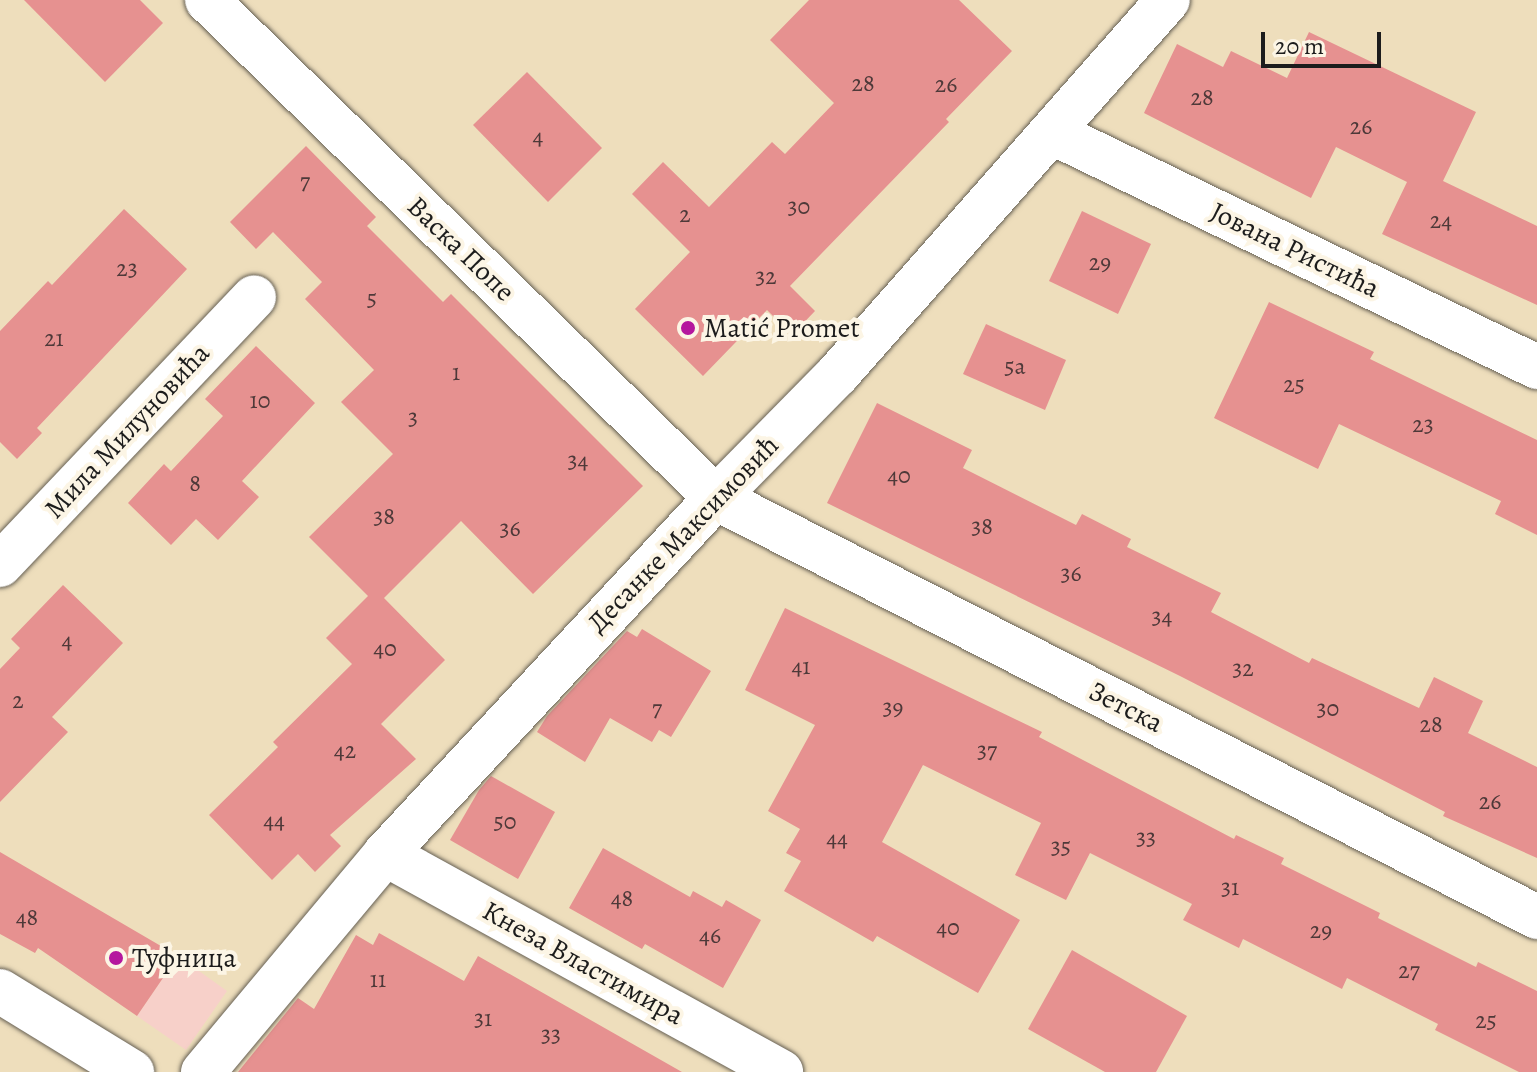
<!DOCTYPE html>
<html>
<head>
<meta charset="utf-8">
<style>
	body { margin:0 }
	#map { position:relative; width:1537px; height:1072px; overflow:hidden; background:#eedebc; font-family:Alegreya,serif }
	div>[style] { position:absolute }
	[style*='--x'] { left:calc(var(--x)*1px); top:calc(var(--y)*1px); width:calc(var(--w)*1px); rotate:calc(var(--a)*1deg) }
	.built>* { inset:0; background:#f7d0c9 }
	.building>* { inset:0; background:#e69190 }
	.roads { filter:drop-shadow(0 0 2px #666054) drop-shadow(0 0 2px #666054) }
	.minor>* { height:44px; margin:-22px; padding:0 22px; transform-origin:22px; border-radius:22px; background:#fff }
	.dots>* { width:22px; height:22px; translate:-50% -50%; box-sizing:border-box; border:4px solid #fcf5e5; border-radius:50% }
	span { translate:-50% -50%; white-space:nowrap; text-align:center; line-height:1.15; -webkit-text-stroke:8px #fcf5e5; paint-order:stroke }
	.number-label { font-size:24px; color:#4e3939 }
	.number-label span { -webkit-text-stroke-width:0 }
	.street-label { font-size:28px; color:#1c1c1c }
	.poi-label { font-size:28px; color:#1c1c1c }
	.left { translate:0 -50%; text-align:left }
	.scale { position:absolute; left:1261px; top:32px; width:120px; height:36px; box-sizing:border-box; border:4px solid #1c1c1c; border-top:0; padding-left:10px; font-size:24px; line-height:28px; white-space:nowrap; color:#1c1c1c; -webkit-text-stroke:6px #fcf5e5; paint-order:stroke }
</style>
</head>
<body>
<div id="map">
	<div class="built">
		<i style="clip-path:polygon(178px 956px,227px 991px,186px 1050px,137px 1016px)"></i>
	</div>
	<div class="building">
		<i style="clip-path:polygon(24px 0,140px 0,163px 23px,105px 82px)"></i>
		<i style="clip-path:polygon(809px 0,959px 0,1012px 51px,946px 119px,949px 122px,790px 286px,815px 311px,792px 335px,767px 310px,703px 376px,635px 309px,690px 252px,632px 194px,663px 162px,709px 207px,772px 142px,785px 154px,834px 103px,770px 40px)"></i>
		<i style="clip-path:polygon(1309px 32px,1476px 112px,1443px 181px,1537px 226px,1537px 305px,1382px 234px,1407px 182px,1336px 147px,1311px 198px,1144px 113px,1177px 44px,1223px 67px,1231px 51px,1287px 78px)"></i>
		<i style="clip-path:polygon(527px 72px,602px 148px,548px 202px,473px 125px)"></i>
		<i style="clip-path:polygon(306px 146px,376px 217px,367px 226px,443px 302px,451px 294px,643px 486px,533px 594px,461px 521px,384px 598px,445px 660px,381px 724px,416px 759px,330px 835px,341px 846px,315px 872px,298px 854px,272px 880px,209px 815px,278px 747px,273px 742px,352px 664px,326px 638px,368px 596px,309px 537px,393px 454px,341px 402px,374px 370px,305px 299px,322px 282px,273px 232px,256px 249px,230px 222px)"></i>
		<i style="clip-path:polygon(124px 209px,187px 269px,37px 428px,42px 433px,17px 459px,0 442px,0 331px,48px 281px,52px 285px)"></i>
		<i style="clip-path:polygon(1082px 211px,1151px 244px,1118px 314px,1049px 281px)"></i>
		<i style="clip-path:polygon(1269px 302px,1374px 352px,1370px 359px,1537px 440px,1537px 535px,1495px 514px,1501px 501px,1339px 424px,1318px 469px,1214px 418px)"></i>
		<i style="clip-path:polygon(986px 324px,1066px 360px,1045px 410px,963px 374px)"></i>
		<i style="clip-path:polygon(256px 346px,315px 403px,242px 481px,259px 497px,218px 540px,196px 519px,171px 545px,128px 503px,164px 464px,171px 471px,223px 416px,205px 399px)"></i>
		<i style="clip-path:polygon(877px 403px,972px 450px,963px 468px,1076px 525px,1082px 514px,1131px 539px,1127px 547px,1221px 593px,1211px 612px,1309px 663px,1312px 658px,1419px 708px,1434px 677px,1483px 701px,1468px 733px,1537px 767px,1537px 858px,1443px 816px,1445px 812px,1180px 676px,827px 503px)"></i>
		<i style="clip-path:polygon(63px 585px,123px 643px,52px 717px,68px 732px,0 802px,0 669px,20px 648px,11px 639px)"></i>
		<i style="clip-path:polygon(785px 608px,1042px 732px,1039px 737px,1234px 839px,1236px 835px,1284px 858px,1281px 864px,1380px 913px,1378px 918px,1476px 967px,1478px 962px,1537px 991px,1537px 1072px,1519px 1072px,1435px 1030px,1438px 1024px,1347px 978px,1342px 989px,1243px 939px,1239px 948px,1183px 920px,1192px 904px,1090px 853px,1066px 900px,1015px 875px,1041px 823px,923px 765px,882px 842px,1020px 920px,978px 993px,877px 936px,873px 942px,784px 891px,801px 861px,786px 853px,800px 829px,768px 811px,815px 725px,745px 690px)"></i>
		<i style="clip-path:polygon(642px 629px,711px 671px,671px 737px,659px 730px,652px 742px,610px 718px,585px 762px,537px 732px,547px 716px,627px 631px,637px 637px)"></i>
		<i style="clip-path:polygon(491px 776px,555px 812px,518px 879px,450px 840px,479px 790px)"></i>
		<i style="clip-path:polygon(603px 848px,690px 897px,693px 891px,722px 907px,726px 900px,761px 920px,723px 988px,645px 944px,642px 949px,569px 908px)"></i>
		<i style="clip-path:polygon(0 852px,178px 956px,137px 1016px,38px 948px,35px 953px,0 934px)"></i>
		<i style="clip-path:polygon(379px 933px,464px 981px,478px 956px,682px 1072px,238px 1072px,298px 998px,314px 1009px,356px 935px,373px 945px)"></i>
		<i style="clip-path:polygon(1072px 950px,1187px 1016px,1156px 1072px,1105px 1072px,1028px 1029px)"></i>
	</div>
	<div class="roads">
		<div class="minor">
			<i style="--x:207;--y:0;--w:712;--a:44.37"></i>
			<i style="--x:716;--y:498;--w:922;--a:27.04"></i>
			<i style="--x:1053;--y:133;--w:538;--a:25.8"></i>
			<i style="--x:0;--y:565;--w:369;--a:-46.5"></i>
			<i style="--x:385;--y:854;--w:452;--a:28.8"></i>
			<i style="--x:0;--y:991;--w:155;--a:31.5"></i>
			<i style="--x:203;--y:1072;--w:284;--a:-50.1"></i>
			<i style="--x:385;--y:854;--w:486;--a:-47.1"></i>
			<i style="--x:716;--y:498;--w:173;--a:-45.5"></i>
			<i style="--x:837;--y:375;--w:500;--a:-48.57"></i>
		</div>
	</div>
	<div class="dots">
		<i style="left:688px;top:328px;background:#b5179e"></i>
		<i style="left:116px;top:958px;background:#b5179e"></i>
	</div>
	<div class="number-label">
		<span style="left:863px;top:84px">28</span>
		<span style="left:946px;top:85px">26</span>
		<span style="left:1202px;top:98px">28</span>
		<span style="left:1361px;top:127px">26</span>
		<span style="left:538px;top:137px">4</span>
		<span style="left:305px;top:182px">7</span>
		<span style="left:799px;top:207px">30</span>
		<span style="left:685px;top:215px">2</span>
		<span style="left:1441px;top:221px">24</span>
		<span style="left:1100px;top:263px">29</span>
		<span style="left:127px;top:269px">23</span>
		<span style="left:766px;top:277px">32</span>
		<span style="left:372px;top:299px">5</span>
		<span style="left:54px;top:339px">21</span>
		<span style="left:1015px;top:367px">5a</span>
		<span style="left:456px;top:373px">1</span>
		<span style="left:1294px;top:385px">25</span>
		<span style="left:260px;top:401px">10</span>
		<span style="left:413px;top:418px">3</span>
		<span style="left:1423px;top:425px">23</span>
		<span style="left:578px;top:461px">34</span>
		<span style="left:899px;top:476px">40</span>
		<span style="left:195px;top:484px">8</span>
		<span style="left:384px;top:517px">38</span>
		<span style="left:982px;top:527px">38</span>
		<span style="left:510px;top:529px">36</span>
		<span style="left:1071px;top:574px">36</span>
		<span style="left:1162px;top:617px">34</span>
		<span style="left:67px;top:641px">4</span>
		<span style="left:385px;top:649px">40</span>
		<span style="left:801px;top:667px">41</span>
		<span style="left:1243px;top:669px">32</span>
		<span style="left:18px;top:701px">2</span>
		<span style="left:893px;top:708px">39</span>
		<span style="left:657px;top:709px">7</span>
		<span style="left:1328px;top:709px">30</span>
		<span style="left:1431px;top:725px">28</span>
		<span style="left:345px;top:751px">42</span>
		<span style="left:987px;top:751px">37</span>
		<span style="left:1490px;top:802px">26</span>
		<span style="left:274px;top:821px">44</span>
		<span style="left:505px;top:822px">50</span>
		<span style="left:1146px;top:838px">33</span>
		<span style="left:837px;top:839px">44</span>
		<span style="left:1061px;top:847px">35</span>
		<span style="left:1230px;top:888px">31</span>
		<span style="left:622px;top:899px">48</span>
		<span style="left:27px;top:918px">48</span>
		<span style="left:948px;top:928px">40</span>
		<span style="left:1321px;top:931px">29</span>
		<span style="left:710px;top:936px">46</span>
		<span style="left:1409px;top:971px">27</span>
		<span style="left:378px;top:980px">11</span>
		<span style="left:483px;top:1019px">31</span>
		<span style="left:1486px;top:1021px">25</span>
		<span style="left:551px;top:1035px">33</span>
	</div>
	<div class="street-label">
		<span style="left:461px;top:249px;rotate:44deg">Васка Попе</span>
		<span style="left:1295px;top:250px;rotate:26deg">Јована Ристића</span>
		<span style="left:127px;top:431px;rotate:-47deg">Мила Милуновића</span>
		<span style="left:683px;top:534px;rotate:-46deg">Десанке Максимовић</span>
		<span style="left:1126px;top:707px;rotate:27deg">Зетска</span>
		<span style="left:583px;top:963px;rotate:29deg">Кнеза Властимира</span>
	</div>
	<div class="poi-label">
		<span class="left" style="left:704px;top:328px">Matić Promet</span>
		<span class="left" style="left:132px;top:958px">Туфница</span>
	</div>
	<div class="scale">20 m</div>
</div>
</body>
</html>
